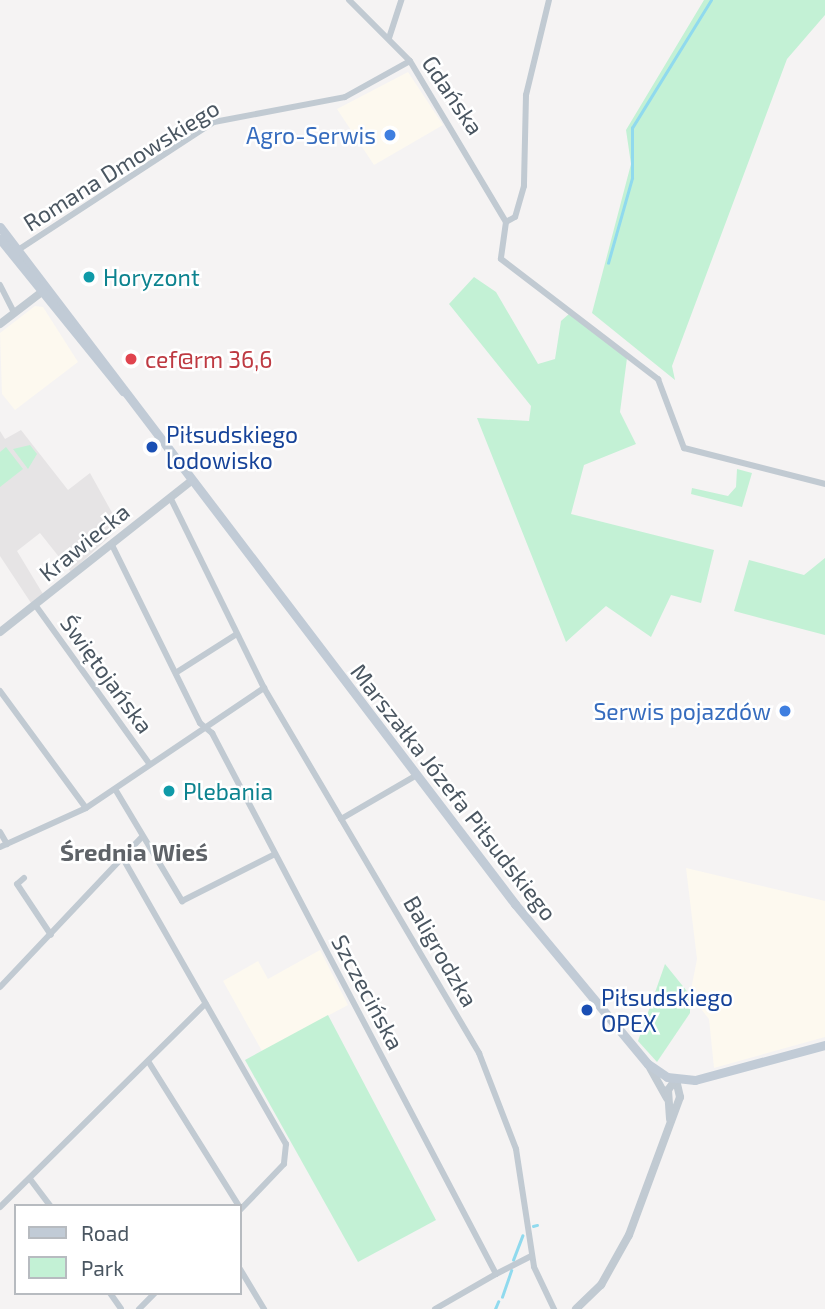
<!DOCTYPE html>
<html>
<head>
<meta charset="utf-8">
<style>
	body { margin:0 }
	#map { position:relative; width:825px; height:1309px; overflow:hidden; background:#f5f3f3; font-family:"Exo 2",sans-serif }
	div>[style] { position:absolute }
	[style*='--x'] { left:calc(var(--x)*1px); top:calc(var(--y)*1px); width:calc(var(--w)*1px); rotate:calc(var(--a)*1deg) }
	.commercial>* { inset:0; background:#fdf9ef }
	.education>* { inset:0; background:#e6e4e5 }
	.green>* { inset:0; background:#c3f1d5 }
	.stream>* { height:2.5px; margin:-1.25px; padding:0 1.25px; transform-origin:1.25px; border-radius:1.25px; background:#90daee }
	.minor>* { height:6px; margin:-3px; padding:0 3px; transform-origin:3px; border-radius:3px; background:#c1cad2 }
	.tertiary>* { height:8px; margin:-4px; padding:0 4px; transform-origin:4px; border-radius:4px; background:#c1cad2 }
	.secondary>* { height:9px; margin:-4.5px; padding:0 4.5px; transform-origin:4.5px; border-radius:4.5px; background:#c1cbd6 }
	.dots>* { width:19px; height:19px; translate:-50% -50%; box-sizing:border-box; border:4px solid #fff; border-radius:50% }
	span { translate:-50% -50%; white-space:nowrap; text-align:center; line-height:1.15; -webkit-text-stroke:5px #fff; paint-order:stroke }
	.street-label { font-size:23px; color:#4a5661 }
	.shop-label { font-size:23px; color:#366cbe }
	.right { translate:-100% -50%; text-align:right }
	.culture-label { font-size:23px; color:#0d838f }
	.left { translate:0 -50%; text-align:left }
	.health-label { font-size:23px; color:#be3a42 }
	.transit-label { font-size:23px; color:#164399 }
	.neighbourhood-label { font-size:24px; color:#5f6368; font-weight:700 }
	.legend { position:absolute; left:14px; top:1204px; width:228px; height:91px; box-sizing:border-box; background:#fff; border:2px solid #b7bbc0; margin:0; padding:9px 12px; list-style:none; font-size:21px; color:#4a5661 }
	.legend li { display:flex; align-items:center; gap:14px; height:35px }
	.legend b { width:35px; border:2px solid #b7bbc0 }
</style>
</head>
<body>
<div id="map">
	<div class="commercial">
		<i style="clip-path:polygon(408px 72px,443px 125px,374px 165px,337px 109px)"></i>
		<i style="clip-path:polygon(35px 306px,43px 307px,78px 362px,15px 410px,2px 394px,0 333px)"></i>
		<i style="clip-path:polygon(686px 868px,825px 901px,825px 1037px,714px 1068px,709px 1019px,690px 995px,697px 959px)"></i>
		<i style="clip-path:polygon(320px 950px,348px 1005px,262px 1051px,223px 981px,258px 961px,268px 979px)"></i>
	</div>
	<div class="education">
		<i style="clip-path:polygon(21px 430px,68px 490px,90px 473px,120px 527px,71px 572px,40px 533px,17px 551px,43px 594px,31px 603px,0 556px,0 431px,5px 439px)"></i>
	</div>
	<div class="green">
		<i style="clip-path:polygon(704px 0,825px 0,825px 15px,787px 59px,672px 366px,675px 380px,592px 313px,631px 164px,626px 130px)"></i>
		<i style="clip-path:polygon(474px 277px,496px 292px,538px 364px,555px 359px,561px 321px,570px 313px,627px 358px,620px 412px,636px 444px,584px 465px,571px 514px,714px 550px,701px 603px,671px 595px,651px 637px,606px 606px,566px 642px,477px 418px,529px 421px,531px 406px,449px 304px)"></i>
		<i style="clip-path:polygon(30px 445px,37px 454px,28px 469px,13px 449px)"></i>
		<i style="clip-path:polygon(6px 447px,23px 469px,0 487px,0 452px)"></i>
		<i style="clip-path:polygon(737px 469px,752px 473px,742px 507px,691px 494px,692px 488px,728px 496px,736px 487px)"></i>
		<i style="clip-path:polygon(825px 558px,825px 635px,734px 611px,749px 560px,804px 575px)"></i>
		<i style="clip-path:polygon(665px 964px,690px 995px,690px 1013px,657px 1062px,638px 1041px)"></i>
		<i style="clip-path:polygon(328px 1015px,436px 1220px,358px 1262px,245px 1060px)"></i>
	</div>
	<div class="stream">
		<i style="--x:608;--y:263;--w:88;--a:-74.2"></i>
		<i style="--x:632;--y:178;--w:50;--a:-90"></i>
		<i style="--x:632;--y:128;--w:150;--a:-58.3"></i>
		<i style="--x:533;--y:1226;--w:4;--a:-14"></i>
		<i style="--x:513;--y:1260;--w:26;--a:-69"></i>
		<i style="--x:502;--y:1297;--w:28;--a:-71"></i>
		<i style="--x:495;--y:1309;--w:8;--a:-67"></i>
	</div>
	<div class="minor">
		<i style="--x:349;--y:0;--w:86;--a:45"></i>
		<i style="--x:410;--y:61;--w:187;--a:59.2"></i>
		<i style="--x:549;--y:0;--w:98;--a:103.6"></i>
		<i style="--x:526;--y:95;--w:91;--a:91.3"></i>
		<i style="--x:524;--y:186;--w:32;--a:106"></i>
		<i style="--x:515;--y:217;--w:10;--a:151"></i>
		<i style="--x:506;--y:222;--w:37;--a:98"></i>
		<i style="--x:501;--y:259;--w:198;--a:37.4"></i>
		<i style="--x:658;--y:379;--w:74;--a:69.4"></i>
		<i style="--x:684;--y:448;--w:146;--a:14.3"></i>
		<i style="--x:389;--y:38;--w:40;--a:-72"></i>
		<i style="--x:15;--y:252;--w:238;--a:-33.2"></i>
		<i style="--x:214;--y:122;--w:133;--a:-10.8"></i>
		<i style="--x:345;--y:97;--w:74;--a:-29"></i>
		<i style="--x:0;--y:285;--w:31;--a:63"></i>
		<i style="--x:170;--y:497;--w:213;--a:63.8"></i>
		<i style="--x:264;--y:688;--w:424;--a:59.5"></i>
		<i style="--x:479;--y:1053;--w:103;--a:68.9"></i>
		<i style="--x:516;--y:1149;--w:119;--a:81.3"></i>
		<i style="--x:534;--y:1267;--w:47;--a:64.5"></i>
		<i style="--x:112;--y:545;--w:199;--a:63.7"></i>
		<i style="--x:200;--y:723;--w:16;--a:40"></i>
		<i style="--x:212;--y:733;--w:611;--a:62.3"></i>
		<i style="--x:496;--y:1274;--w:39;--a:-27"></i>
		<i style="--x:36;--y:606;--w:193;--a:54.3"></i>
		<i style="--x:177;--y:672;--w:69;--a:-32.5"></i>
		<i style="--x:0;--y:691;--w:145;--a:53.7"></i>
		<i style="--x:115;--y:789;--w:131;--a:59.1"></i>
		<i style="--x:182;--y:901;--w:104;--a:-26.8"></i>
		<i style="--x:341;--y:819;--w:88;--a:-30.1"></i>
		<i style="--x:0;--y:832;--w:14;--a:60"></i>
		<i style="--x:0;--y:847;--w:94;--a:-24.4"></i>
		<i style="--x:86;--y:808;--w:215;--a:-34"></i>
		<i style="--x:125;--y:862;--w:325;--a:60.3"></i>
		<i style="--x:286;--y:1144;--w:20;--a:96"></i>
		<i style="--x:284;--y:1164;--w:64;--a:133.7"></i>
		<i style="--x:24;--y:878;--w:9;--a:139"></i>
		<i style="--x:17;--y:884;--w:61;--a:56.3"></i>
		<i style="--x:0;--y:987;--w:207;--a:-46.6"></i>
		<i style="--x:148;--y:1061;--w:171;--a:57.9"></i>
		<i style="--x:30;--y:1179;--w:34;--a:53"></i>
		<i style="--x:0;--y:1207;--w:289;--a:-44.7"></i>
		<i style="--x:240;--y:1269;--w:47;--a:59"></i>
		<i style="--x:110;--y:1293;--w:19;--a:55"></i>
		<i style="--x:139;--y:1309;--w:23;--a:-45"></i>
		<i style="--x:435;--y:1309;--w:70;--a:-29.8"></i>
	</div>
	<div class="tertiary">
		<i style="--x:0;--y:324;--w:59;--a:-37.5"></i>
		<i style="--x:0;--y:632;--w:243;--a:-38.3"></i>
		<i style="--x:648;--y:1064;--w:39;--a:61"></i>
		<i style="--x:576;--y:1309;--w:35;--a:-44"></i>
		<i style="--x:601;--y:1285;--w:57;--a:-60.8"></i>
		<i style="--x:629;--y:1235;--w:147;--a:-69.7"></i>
		<i style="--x:680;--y:1097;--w:18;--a:-103"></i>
		<i style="--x:676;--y:1079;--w:14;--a:126"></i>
		<i style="--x:668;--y:1090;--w:29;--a:86"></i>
	</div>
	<div class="secondary">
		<i style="--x:0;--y:227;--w:851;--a:52.74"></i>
		<i style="--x:515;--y:904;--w:208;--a:50.3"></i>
		<i style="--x:648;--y:1064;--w:23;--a:34"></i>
		<i style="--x:667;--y:1077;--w:28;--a:6"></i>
		<i style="--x:695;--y:1080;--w:135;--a:-15.1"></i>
		<i style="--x:0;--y:239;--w:196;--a:51"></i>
	</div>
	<div class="dots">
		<i style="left:390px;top:135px;background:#3f7fe0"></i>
		<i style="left:89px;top:277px;background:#0f9aa8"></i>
		<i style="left:131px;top:359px;background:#e0444e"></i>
		<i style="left:152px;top:447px;background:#1a4fb4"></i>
		<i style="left:785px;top:711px;background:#3f7fe0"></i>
		<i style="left:169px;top:791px;background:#0f9aa8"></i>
		<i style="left:587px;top:1010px;background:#1a4fb4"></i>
	</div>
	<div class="street-label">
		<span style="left:453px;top:95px;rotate:56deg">Gdańska</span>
		<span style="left:121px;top:165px;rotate:-32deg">Romana Dmowskiego</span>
		<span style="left:84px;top:542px;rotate:-39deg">Krawiecka</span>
		<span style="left:107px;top:674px;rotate:54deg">Świętojańska</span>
		<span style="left:454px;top:792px;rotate:52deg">Marszałka Józefa Piłsudskiego</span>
		<span style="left:441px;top:951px;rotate:60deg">Baligrodzka</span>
		<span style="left:368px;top:992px;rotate:62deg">Szczecińska</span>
	</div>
	<div class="shop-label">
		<span class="right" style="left:376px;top:135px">Agro-Serwis</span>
		<span class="right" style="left:771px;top:711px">Serwis pojazdów</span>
	</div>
	<div class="culture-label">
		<span class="left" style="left:103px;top:277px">Horyzont</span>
		<span class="left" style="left:183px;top:791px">Plebania</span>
	</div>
	<div class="health-label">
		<span class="left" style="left:145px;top:359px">cef@rm 36,6</span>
	</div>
	<div class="transit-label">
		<span class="left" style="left:166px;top:447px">Piłsudskiego<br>lodowisko</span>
		<span class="left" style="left:601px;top:1010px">Piłsudskiego<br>OPEX</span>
	</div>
	<div class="neighbourhood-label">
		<span style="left:134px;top:852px">Średnia Wieś</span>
	</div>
	<ul class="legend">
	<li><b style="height:9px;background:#c1cbd6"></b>Road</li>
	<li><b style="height:19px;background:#c3f1d5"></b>Park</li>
	</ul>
</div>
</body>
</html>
